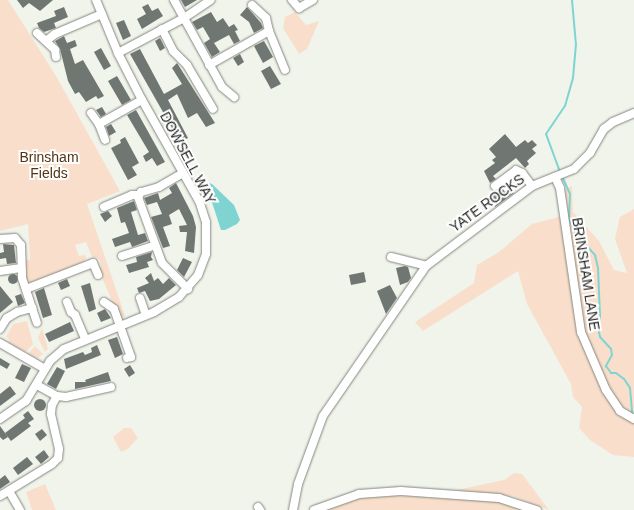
<!DOCTYPE html>
<html>
<head>
<meta charset="utf-8">
<style>
	body { margin:0 }
	#map { position:relative; width:634px; height:510px; overflow:hidden; background:#f0f4eb; font-family:Arial,sans-serif }
	div>[style] { position:absolute }
	[style*='--x'] { left:calc(var(--x)*1px); top:calc(var(--y)*1px); width:calc(var(--w)*1px); rotate:calc(var(--a)*1deg) }
	.green>* { inset:0; background:#f9dfcb }
	.water>* { inset:0; background:#7fd4d2 }
	.stream>* { height:2px; margin:-1px; padding:0 1px; transform-origin:1px; border-radius:1px; background:#7fd4d2 }
	.building>* { inset:0; background:#707773 }
	.round { border-radius:50% }
	.roads { filter:drop-shadow(0 0 1px #83867f) drop-shadow(0 0 1px #83867f) }
	.minor>* { height:8px; margin:-4px; padding:0 4px; transform-origin:4px; border-radius:4px; background:#fff }
	span { translate:-50% -50%; white-space:nowrap; text-align:center; line-height:1.15; -webkit-text-stroke:4px #fff; paint-order:stroke }
	.park-label { font-size:14px; color:#553312 }
	.street-label { font-size:14px; color:#272926 }
</style>
</head>
<body>
<div id="map">
	<div class="green">
		<i style="clip-path:polygon(0 0,8px 0,56px 76px,120px 191px,87px 204px,125px 316px,119px 318px,99px 270px,101px 265px,99px 259px,92px 257px,86px 242px,75px 245px,79px 256px,85px 255px,86px 258px,83px 263px,31px 283px,26px 280px,24px 262px,30px 259px,28px 224px,0 231px)"></i>
		<i style="clip-path:polygon(295px 12px,306px 25px,319px 21px,307px 49px,299px 54px,283px 28px,285px 17px)"></i>
		<i style="clip-path:polygon(572px 186px,573px 212px,599px 241px,614px 270px,627px 273px,615px 239px,620px 217px,634px 209px,634px 457px,613px 455px,590px 440px,579px 428px,582px 407px,573px 397px,571px 384px,527px 304px,518px 271px,423px 331px,415px 322px,474px 283px,477px 265px,499px 252px,532px 224px,566px 215px,564px 190px)"></i>
		<i style="clip-path:polygon(27px 321px,33px 344px,26px 352px,8px 343px,10px 340px,6px 337px,13px 324px)"></i>
		<i style="clip-path:polygon(42px 328px,48px 349px,45px 352px,38px 338px)"></i>
		<i style="clip-path:polygon(35px 346px,43px 354px,38px 358px,28px 354px)"></i>
		<i style="clip-path:polygon(124px 428px,131px 428px,138px 438px,128px 449px,121px 452px,113px 437px)"></i>
		<i style="clip-path:polygon(514px 473px,522px 474px,549px 510px,513px 496px,452px 491px,504px 480px)"></i>
		<i style="clip-path:polygon(45px 484px,56px 510px,32px 510px,26px 492px)"></i>
		<i style="clip-path:polygon(377px 495px,422px 495px,504px 501px,529px 510px,324px 510px,343px 502px)"></i>
	</div>
	<div class="water">
		<i style="clip-path:polygon(209px 183px,212px 184px,234px 205px,240px 220px,237px 224px,225px 230px,221px 230px,207px 187px)"></i>
	</div>
	<div class="stream">
		<i style="--x:560;--y:172;--w:40;--a:-110.2"></i>
		<i style="--x:546;--y:134;--w:34;--a:-56"></i>
		<i style="--x:565;--y:106;--w:29;--a:-74"></i>
		<i style="--x:573;--y:78;--w:33;--a:-85"></i>
		<i style="--x:576;--y:45;--w:45;--a:-95.1"></i>
		<i style="--x:562;--y:176;--w:20;--a:66"></i>
		<i style="--x:570;--y:194;--w:26;--a:92"></i>
		<i style="--x:569;--y:220;--w:17;--a:62"></i>
		<i style="--x:577;--y:235;--w:27;--a:48"></i>
		<i style="--x:595;--y:255;--w:13;--a:77"></i>
		<i style="--x:598;--y:268;--w:48;--a:87.6"></i>
		<i style="--x:600;--y:316;--w:12;--a:99"></i>
		<i style="--x:598;--y:328;--w:9;--a:77"></i>
		<i style="--x:600;--y:337;--w:16;--a:47"></i>
		<i style="--x:611;--y:349;--w:6;--a:81"></i>
		<i style="--x:612;--y:355;--w:13;--a:119"></i>
		<i style="--x:606;--y:366;--w:9;--a:54"></i>
		<i style="--x:611;--y:373;--w:5;--a:0"></i>
		<i style="--x:616;--y:373;--w:10;--a:37"></i>
		<i style="--x:624;--y:379;--w:11;--a:56"></i>
		<i style="--x:630;--y:388;--w:25;--a:85"></i>
	</div>
	<div class="building">
		<i style="clip-path:polygon(17px 0,53px 0,40px 11px,29px 3px,23px 8px)"></i>
		<i style="clip-path:polygon(181px 0,197px 0,185px 7px)"></i>
		<i style="clip-path:polygon(148px 4px,152px 11px,158px 8px,163px 16px,142px 29px,137px 19px,146px 14px,142px 7px)"></i>
		<i style="clip-path:polygon(64px 7px,68px 17px,54px 23px,56px 28px,44px 32px,39px 28px,37px 23px,56px 16px,54px 11px)"></i>
		<i style="clip-path:polygon(247px 7px,261px 23px,263px 28px,254px 33px,249px 22px,240px 15px)"></i>
		<i style="clip-path:polygon(211px 12px,217px 22px,223px 18px,229px 27px,234px 24px,238px 30px,235px 31px,240px 41px,234px 44px,229px 35px,214px 43px,220px 52px,212px 57px,204px 43px,210px 39px,203px 27px,197px 30px,192px 22px)"></i>
		<i style="clip-path:polygon(124px 20px,131px 36px,123px 40px,116px 23px)"></i>
		<i style="clip-path:polygon(64px 36px,67px 43px,75px 40px,77px 46px,70px 49px,75px 64px,83px 60px,104px 96px,98px 99px,96px 96px,86px 102px,79px 92px,75px 94px,68px 81px,60px 49px,55px 41px)"></i>
		<i style="clip-path:polygon(160px 38px,165px 48px,160px 51px,155px 41px)"></i>
		<i style="clip-path:polygon(264px 41px,273px 57px,263px 63px,254px 46px)"></i>
		<i style="clip-path:polygon(101px 48px,111px 66px,104px 70px,94px 52px)"></i>
		<i style="clip-path:polygon(140px 49px,164px 94px,182px 84px,172px 68px,177px 63px,215px 123px,206px 127px,197px 113px,188px 118px,177px 94px,168px 100px,188px 138px,180px 142px,130px 54px)"></i>
		<i style="clip-path:polygon(240px 54px,244px 62px,238px 66px,233px 58px)"></i>
		<i style="clip-path:polygon(270px 66px,281px 84px,271px 89px,261px 71px)"></i>
		<i style="clip-path:polygon(117px 76px,131px 100px,122px 105px,108px 81px)"></i>
		<i style="clip-path:polygon(102px 107px,106px 114px,101px 117px,96px 110px)"></i>
		<i style="clip-path:polygon(136px 110px,165px 162px,157px 166px,152px 158px,146px 162px,143px 156px,149px 152px,127px 115px)"></i>
		<i style="clip-path:polygon(111px 124px,116px 132px,109px 136px,106px 127px)"></i>
		<i style="clip-path:polygon(505px 134px,516px 147px,525px 140px,528px 143px,532px 140px,537px 145px,532px 149px,536px 153px,527px 161px,529px 164px,525px 168px,516px 158px,493px 176px,496px 179px,490px 183px,484px 171px,495px 163px,492px 160px,496px 157px,489px 149px)"></i>
		<i style="clip-path:polygon(125px 137px,139px 163px,132px 167px,137px 175px,128px 180px,111px 148px,121px 143px,120px 140px)"></i>
		<i style="clip-path:polygon(176px 183px,193px 216px,196px 227px,194px 253px,185px 251px,187px 232px,180px 232px,179px 226px,187px 225px,179px 209px,169px 215px,172px 224px,163px 227px,170px 246px,163px 248px,151px 217px,162px 214px,157px 202px,147px 205px,144px 198px,158px 193px,160px 200px,172px 193px,169px 188px)"></i>
		<i style="clip-path:polygon(502px 188px,505px 192px,510px 188px,514px 193px,495px 207px,489px 196px)"></i>
		<i style="clip-path:polygon(134px 201px,137px 210px,131px 212px,138px 235px,145px 233px,148px 241px,132px 247px,130px 242px,115px 247px,112px 239px,129px 233px,125px 222px,121px 223px,117px 208px)"></i>
		<i style="clip-path:polygon(108px 211px,112px 216px,105px 222px,100px 214px)"></i>
		<i style="clip-path:polygon(3px 244px,14px 245px,16px 263px,7px 264px,6px 258px,0 259px,0 253px,4px 252px)"></i>
		<i style="clip-path:polygon(152px 252px,151px 257px,153px 260px,147px 262px,149px 267px,129px 273px,126px 265px,137px 262px,136px 257px)"></i>
		<i style="clip-path:polygon(183px 258px,192px 262px,184px 277px,177px 270px)"></i>
		<i style="clip-path:polygon(405px 266px,408px 267px,411px 278px,408px 282px,400px 285px,396px 268px)"></i>
		<i style="clip-path:polygon(364px 272px,366px 282px,351px 285px,349px 275px)"></i>
		<i style="clip-path:polygon(151px 273px,154px 281px,158px 278px,163px 284px,169px 278px,176px 285px,159px 299px,150px 301px,145px 291px,139px 293px,137px 288px,149px 283px,145px 278px)"></i>
		<i class="round" style="left:8px;top:274px;width:10px;height:10px"></i>
		<i style="clip-path:polygon(67px 279px,70px 286px,61px 290px,58px 283px)"></i>
		<i style="clip-path:polygon(90px 283px,96px 309px,89px 312px,81px 286px)"></i>
		<i style="clip-path:polygon(390px 285px,397px 298px,386px 314px,377px 291px)"></i>
		<i style="clip-path:polygon(0 286px,13px 302px,0 313px)"></i>
		<i style="clip-path:polygon(44px 288px,52px 315px,43px 318px,35px 292px)"></i>
		<i style="clip-path:polygon(21px 294px,25px 303px,18px 306px,15px 296px)"></i>
		<i style="clip-path:polygon(105px 309px,111px 318px,101px 322px,97px 313px)"></i>
		<i style="clip-path:polygon(70px 322px,74px 331px,49px 342px,45px 334px)"></i>
		<i style="clip-path:polygon(117px 337px,123px 354px,115px 358px,108px 340px)"></i>
		<i style="clip-path:polygon(97px 345px,101px 355px,66px 369px,64px 359px,83px 352px,85px 355px,92px 352px,91px 348px)"></i>
		<i style="clip-path:polygon(0 358px,10px 364px,7px 369px,0 365px)"></i>
		<i style="clip-path:polygon(22px 364px,31px 368px,24px 382px,15px 378px)"></i>
		<i style="clip-path:polygon(130px 365px,135px 373px,129px 377px,124px 369px)"></i>
		<i style="clip-path:polygon(57px 367px,65px 371px,56px 389px,47px 384px)"></i>
		<i style="clip-path:polygon(108px 372px,111px 381px,75px 389px,75px 382px,86px 382px,85px 380px)"></i>
		<i style="clip-path:polygon(10px 386px,16px 394px,0 406px,0 394px)"></i>
		<i class="round" style="left:34px;top:399px;width:12px;height:12px"></i>
		<i style="clip-path:polygon(28px 411px,34px 419px,28px 423px,31px 426px,11px 441px,5px 433px,25px 418px,23px 415px)"></i>
		<i style="clip-path:polygon(0 426px,8px 437px,3px 440px,0 437px)"></i>
		<i style="clip-path:polygon(42px 429px,47px 435px,40px 441px,35px 434px)"></i>
		<i style="clip-path:polygon(44px 450px,49px 457px,41px 464px,35px 457px)"></i>
		<i style="clip-path:polygon(27px 457px,33px 464px,18px 475px,13px 468px)"></i>
		<i style="clip-path:polygon(5px 475px,10px 482px,0 489px,0 479px)"></i>
	</div>
	<div class="roads">
		<div class="minor">
			<i style="--x:174;--y:0;--w:99;--a:61.1"></i>
			<i style="--x:222;--y:87;--w:16;--a:40"></i>
			<i style="--x:292;--y:0;--w:11;--a:49"></i>
			<i style="--x:299;--y:8;--w:16;--a:-30"></i>
			<i style="--x:252;--y:5;--w:19;--a:43"></i>
			<i style="--x:266;--y:18;--w:13;--a:77"></i>
			<i style="--x:269;--y:31;--w:42;--a:67.7"></i>
			<i style="--x:162;--y:29;--w:25;--a:63"></i>
			<i style="--x:173;--y:51;--w:20;--a:45"></i>
			<i style="--x:187;--y:65;--w:51;--a:59.4"></i>
			<i style="--x:37;--y:33;--w:25;--a:43"></i>
			<i style="--x:55;--y:50;--w:7;--a:82"></i>
			<i style="--x:46;--y:41;--w:11;--a:-38"></i>
			<i style="--x:55;--y:34;--w:51;--a:-23.1"></i>
			<i style="--x:118;--y:53;--w:75;--a:-27.9"></i>
			<i style="--x:184;--y:18;--w:32;--a:-34"></i>
			<i style="--x:209;--y:65;--w:69;--a:-29.5"></i>
			<i style="--x:91;--y:113;--w:14;--a:54"></i>
			<i style="--x:99;--y:124;--w:17;--a:69"></i>
			<i style="--x:99;--y:124;--w:49;--a:-29.2"></i>
			<i style="--x:183;--y:173;--w:28;--a:150"></i>
			<i style="--x:159;--y:187;--w:19;--a:164"></i>
			<i style="--x:141;--y:192;--w:6;--a:121"></i>
			<i style="--x:138;--y:197;--w:70;--a:70"></i>
			<i style="--x:162;--y:263;--w:37;--a:45"></i>
			<i style="--x:555;--y:177;--w:12;--a:66"></i>
			<i style="--x:560;--y:188;--w:146;--a:81.7"></i>
			<i style="--x:581;--y:332;--w:63;--a:66.7"></i>
			<i style="--x:606;--y:390;--w:25;--a:56"></i>
			<i style="--x:620;--y:411;--w:16;--a:30"></i>
			<i style="--x:495;--y:186;--w:26;--a:-37"></i>
			<i style="--x:516;--y:170;--w:7;--a:27"></i>
			<i style="--x:522;--y:173;--w:16;--a:52"></i>
			<i style="--x:104;--y:207;--w:30;--a:-23"></i>
			<i style="--x:132;--y:195;--w:7;--a:0"></i>
			<i style="--x:0;--y:239;--w:15;--a:-4"></i>
			<i style="--x:15;--y:238;--w:9;--a:49"></i>
			<i style="--x:21;--y:245;--w:33;--a:88"></i>
			<i style="--x:22;--y:278;--w:47;--a:71.6"></i>
			<i style="--x:122;--y:256;--w:35;--a:-18"></i>
			<i style="--x:391;--y:257;--w:36;--a:14"></i>
			<i style="--x:0;--y:271;--w:21;--a:-8"></i>
			<i style="--x:26;--y:289;--w:72;--a:-21.2"></i>
			<i style="--x:93;--y:263;--w:13;--a:67"></i>
			<i style="--x:140;--y:298;--w:18;--a:71"></i>
			<i style="--x:67;--y:302;--w:11;--a:68"></i>
			<i style="--x:71;--y:312;--w:5;--a:37"></i>
			<i style="--x:75;--y:315;--w:26;--a:67"></i>
			<i style="--x:104;--y:302;--w:12;--a:35"></i>
			<i style="--x:114;--y:309;--w:51;--a:70.5"></i>
			<i style="--x:131;--y:357;--w:4;--a:166"></i>
			<i style="--x:0;--y:329;--w:13;--a:-58"></i>
			<i style="--x:7;--y:318;--w:12;--a:-31"></i>
			<i style="--x:17;--y:312;--w:16;--a:-15"></i>
			<i style="--x:0;--y:343;--w:52;--a:30"></i>
			<i style="--x:37;--y:385;--w:23;--a:29"></i>
			<i style="--x:57;--y:396;--w:9;--a:6"></i>
			<i style="--x:66;--y:397;--w:46;--a:-12.5"></i>
			<i style="--x:0;--y:419;--w:32;--a:-35"></i>
			<i style="--x:26;--y:401;--w:47;--a:-59"></i>
			<i style="--x:50;--y:361;--w:18;--a:-41"></i>
			<i style="--x:64;--y:349;--w:97;--a:-22.3"></i>
			<i style="--x:154;--y:312;--w:29;--a:-31"></i>
			<i style="--x:179;--y:297;--w:29;--a:-49"></i>
			<i style="--x:198;--y:275;--w:22;--a:-69"></i>
			<i style="--x:206;--y:254;--w:32;--a:-90"></i>
			<i style="--x:206;--y:222;--w:22;--a:-108"></i>
			<i style="--x:199;--y:201;--w:116;--a:-119.4"></i>
			<i style="--x:142;--y:100;--w:53;--a:-117.1"></i>
			<i style="--x:118;--y:53;--w:57;--a:-112.5"></i>
			<i style="--x:9;--y:491;--w:22;--a:60"></i>
			<i style="--x:0;--y:496;--w:61;--a:-31.6"></i>
			<i style="--x:52;--y:464;--w:8;--a:-45"></i>
			<i style="--x:58;--y:458;--w:9;--a:-84"></i>
			<i style="--x:59;--y:449;--w:36;--a:-103"></i>
			<i style="--x:51;--y:414;--w:9;--a:-84"></i>
			<i style="--x:52;--y:405;--w:10;--a:-61"></i>
			<i style="--x:258;--y:507;--w:4;--a:56"></i>
			<i style="--x:293;--y:510;--w:26;--a:-79"></i>
			<i style="--x:298;--y:484;--w:72;--a:-69.8"></i>
			<i style="--x:323;--y:416;--w:182;--a:-55.5"></i>
			<i style="--x:426;--y:266;--w:133;--a:-37"></i>
			<i style="--x:532;--y:186;--w:45;--a:-22"></i>
			<i style="--x:574;--y:169;--w:23;--a:-45"></i>
			<i style="--x:590;--y:153;--w:28;--a:-60"></i>
			<i style="--x:604;--y:129;--w:11;--a:-38"></i>
			<i style="--x:613;--y:122;--w:23;--a:-23"></i>
			<i style="--x:314;--y:510;--w:48;--a:-19.6"></i>
			<i style="--x:359;--y:494;--w:42;--a:-4.1"></i>
			<i style="--x:401;--y:491;--w:98;--a:4.1"></i>
			<i style="--x:499;--y:498;--w:40;--a:18"></i>
		</div>
	</div>
	<div class="park-label">
		<span style="left:49px;top:165px">Brinsham<br>Fields</span>
	</div>
	<div class="street-label">
		<span style="left:188px;top:158px;rotate:62deg">DOWSELL WAY</span>
		<span style="left:487px;top:203px;rotate:-36deg">YATE ROCKS</span>
		<span style="left:586px;top:274px;rotate:81deg">BRINSHAM LANE</span>
	</div>
</div>
</body>
</html>
